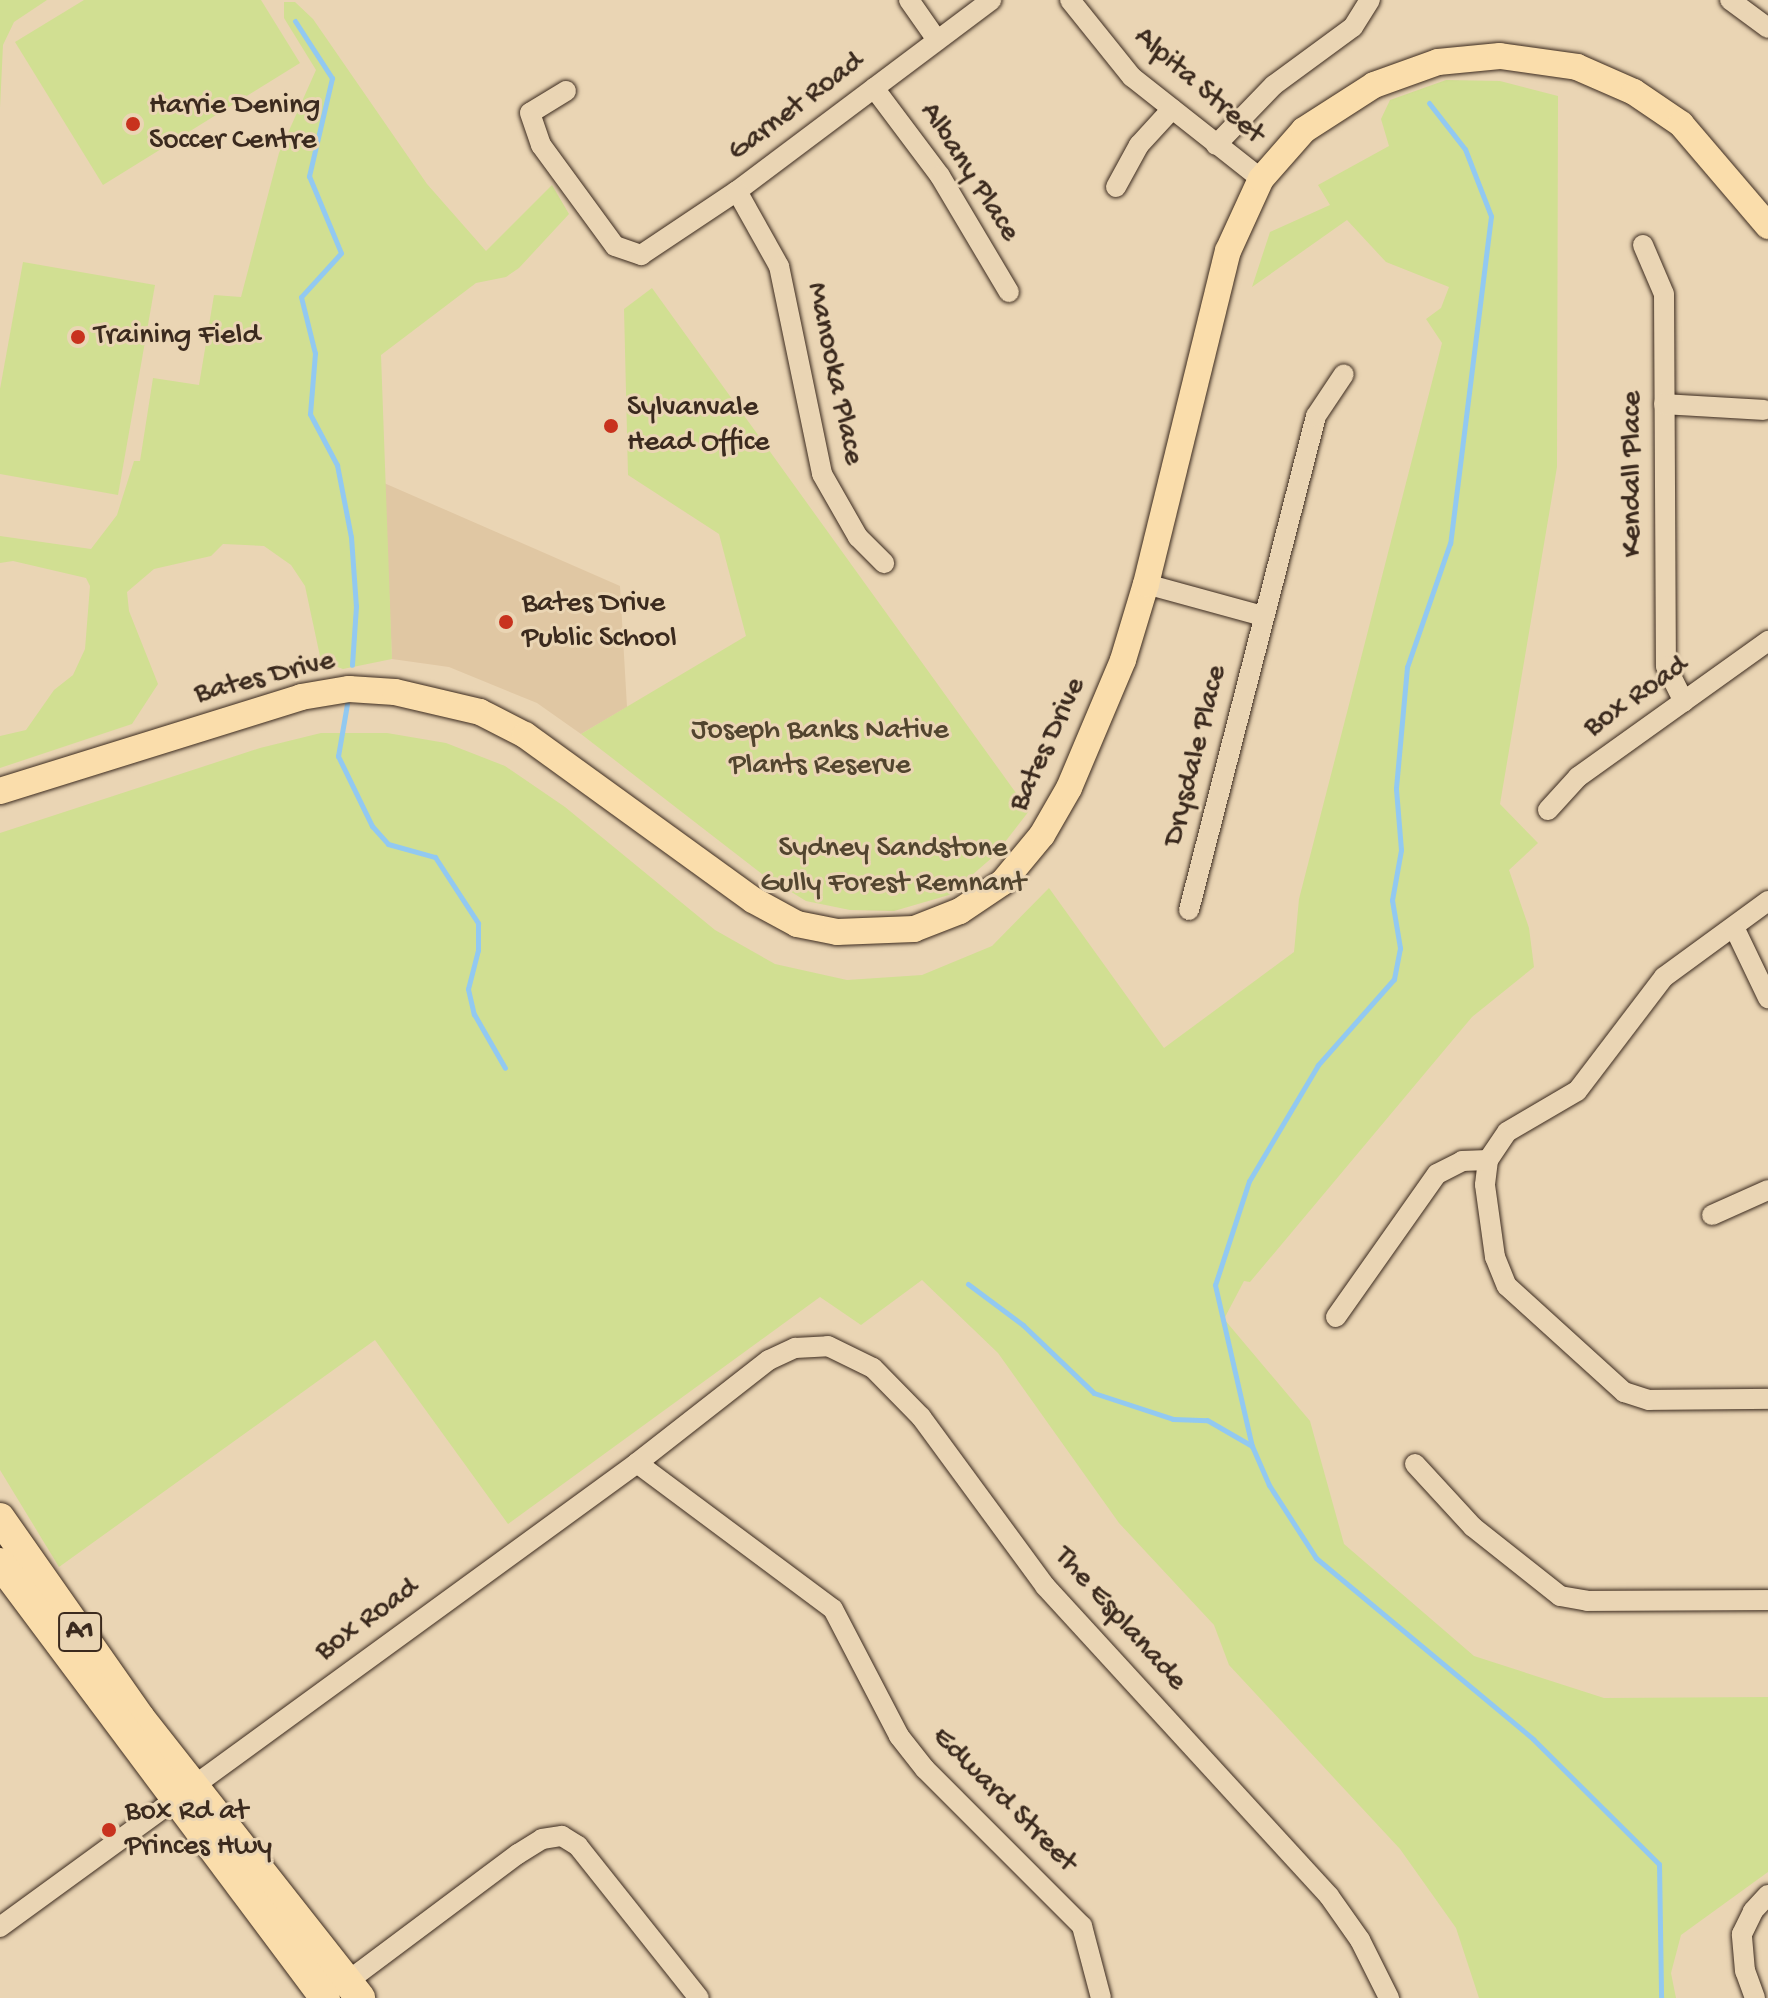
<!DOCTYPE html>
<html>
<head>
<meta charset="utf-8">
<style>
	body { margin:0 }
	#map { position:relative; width:1768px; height:1998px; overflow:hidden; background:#ead5b4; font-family:"Gochi Hand",sans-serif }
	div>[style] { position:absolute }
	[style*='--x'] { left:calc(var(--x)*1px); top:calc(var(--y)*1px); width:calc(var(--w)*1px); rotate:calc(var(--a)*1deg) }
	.built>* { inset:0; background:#e0c7a3 }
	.green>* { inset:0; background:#d1df92 }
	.stream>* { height:5px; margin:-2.5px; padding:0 2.5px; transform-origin:2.5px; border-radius:2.5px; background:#92c9f1 }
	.roads { filter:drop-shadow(0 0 2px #3b2a1e) drop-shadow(0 0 2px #3b2a1e) }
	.minor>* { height:20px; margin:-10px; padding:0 10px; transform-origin:10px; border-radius:10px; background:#ead5b4 }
	.major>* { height:26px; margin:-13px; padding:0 13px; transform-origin:13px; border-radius:13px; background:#faddab }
	.highway>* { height:30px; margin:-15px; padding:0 15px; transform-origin:15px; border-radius:15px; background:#faddab }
	.dots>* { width:22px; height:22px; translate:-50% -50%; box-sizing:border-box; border:4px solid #ead5b4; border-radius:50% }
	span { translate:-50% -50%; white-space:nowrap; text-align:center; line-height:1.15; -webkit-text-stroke:6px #ead5b4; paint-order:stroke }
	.shield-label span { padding:2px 6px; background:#ead5b4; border:2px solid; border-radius:6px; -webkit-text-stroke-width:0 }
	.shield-label { font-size:28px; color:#3b2a1e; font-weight:700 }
	.street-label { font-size:30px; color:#3b2a1e }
	.poi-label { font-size:30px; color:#3b2a1e }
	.left { translate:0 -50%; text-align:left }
	.park-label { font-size:30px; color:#52452f }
</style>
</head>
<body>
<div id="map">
	<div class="built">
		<i style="clip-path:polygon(384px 483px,620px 586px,627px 707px,581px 734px,537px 703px,449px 667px,392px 659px)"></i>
	</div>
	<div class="green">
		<i style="clip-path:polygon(0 0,47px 0,14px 22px,3px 45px,0 108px)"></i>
		<i style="clip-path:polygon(84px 0,261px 0,300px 63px,103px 185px,15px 42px)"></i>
		<i style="clip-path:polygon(284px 2px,295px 2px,313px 19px,427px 184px,486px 251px,552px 185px,569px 214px,519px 268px,506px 277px,476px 283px,381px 355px,392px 659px,343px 669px,321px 661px,305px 586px,291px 565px,264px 546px,223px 544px,211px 556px,154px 569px,127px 592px,129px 611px,158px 684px,132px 724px,0 768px,0 736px,26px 730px,54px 690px,73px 675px,85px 649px,90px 586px,86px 578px,13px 561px,0 563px,0 536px,91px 549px,117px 515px,134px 461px,140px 461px,153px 378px,199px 385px,214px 295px,241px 297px,279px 153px,316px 70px,284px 18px)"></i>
		<i style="clip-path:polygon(1446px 80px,1500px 81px,1558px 96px,1557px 467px,1500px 804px,1538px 843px,1509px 870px,1529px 928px,1534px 967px,1472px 1017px,1250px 1282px,1244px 1281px,1224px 1319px,1310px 1421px,1344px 1544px,1474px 1656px,1604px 1698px,1768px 1697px,1768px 1872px,1681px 1935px,1671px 1973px,1676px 1998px,1479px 1998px,1456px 1928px,1400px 1849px,1229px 1665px,1214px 1625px,1119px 1523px,998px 1353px,922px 1280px,861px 1325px,820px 1297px,508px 1524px,375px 1340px,59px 1567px,0 1470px,0 833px,260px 748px,321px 733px,387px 733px,446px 743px,505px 766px,565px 807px,715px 930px,775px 964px,847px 980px,922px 975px,992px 946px,1049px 888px,1164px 1048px,1294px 952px,1299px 899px,1442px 343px,1426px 319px,1441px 308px,1449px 287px,1386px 262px,1347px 220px,1252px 287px,1270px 232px,1330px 205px,1318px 185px,1389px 146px,1381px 119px,1390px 100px)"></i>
		<i style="clip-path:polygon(23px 262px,155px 285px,118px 495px,0 474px,0 389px)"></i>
		<i style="clip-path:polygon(652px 288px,1029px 811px,994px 856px,949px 895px,894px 911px,850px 910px,806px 901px,762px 874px,581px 734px,746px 636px,719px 534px,628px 475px,624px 309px)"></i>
	</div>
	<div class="stream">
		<i style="--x:295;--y:21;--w:68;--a:57"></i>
		<i style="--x:332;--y:78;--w:101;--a:103.2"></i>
		<i style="--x:309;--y:176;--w:83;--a:67.4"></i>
		<i style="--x:341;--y:253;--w:59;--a:132.3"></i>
		<i style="--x:301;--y:297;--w:58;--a:76"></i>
		<i style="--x:315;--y:353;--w:61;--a:94.7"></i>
		<i style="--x:310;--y:414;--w:58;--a:62.1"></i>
		<i style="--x:337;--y:465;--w:73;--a:79"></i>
		<i style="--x:351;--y:537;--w:69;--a:85.9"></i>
		<i style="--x:356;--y:606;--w:59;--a:93.9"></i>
		<i style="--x:1429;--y:103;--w:58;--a:52"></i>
		<i style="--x:1465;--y:149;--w:72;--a:68.8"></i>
		<i style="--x:1491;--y:216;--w:330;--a:97.1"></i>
		<i style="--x:1450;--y:543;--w:131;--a:109.1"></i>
		<i style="--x:1407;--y:667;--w:122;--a:95.2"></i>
		<i style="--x:1396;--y:789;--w:61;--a:85.3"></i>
		<i style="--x:1401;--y:850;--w:51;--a:100.2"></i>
		<i style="--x:1392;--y:900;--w:49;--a:80.5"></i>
		<i style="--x:1400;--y:948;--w:32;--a:101"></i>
		<i style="--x:1394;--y:979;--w:115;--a:131.5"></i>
		<i style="--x:1318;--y:1065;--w:135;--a:120.7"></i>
		<i style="--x:1249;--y:1181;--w:109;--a:108.1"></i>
		<i style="--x:1215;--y:1285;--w:165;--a:77.1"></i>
		<i style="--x:1252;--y:1446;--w:43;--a:66.4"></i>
		<i style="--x:1269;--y:1485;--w:87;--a:57.2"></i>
		<i style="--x:1316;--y:1558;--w:283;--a:39.8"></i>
		<i style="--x:1533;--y:1739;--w:177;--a:44.8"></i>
		<i style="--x:1659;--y:1864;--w:134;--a:89.1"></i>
		<i style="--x:347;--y:704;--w:53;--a:99.8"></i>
		<i style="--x:338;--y:756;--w:78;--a:64.1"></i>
		<i style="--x:372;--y:826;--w:24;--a:48"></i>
		<i style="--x:388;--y:844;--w:49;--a:15.5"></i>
		<i style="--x:435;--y:857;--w:79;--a:56.9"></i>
		<i style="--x:478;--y:923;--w:27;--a:90"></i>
		<i style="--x:478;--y:950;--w:40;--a:104.4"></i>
		<i style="--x:468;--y:989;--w:26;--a:77"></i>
		<i style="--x:474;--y:1014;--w:62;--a:60.1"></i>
		<i style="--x:968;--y:1284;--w:69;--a:36.7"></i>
		<i style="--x:1023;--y:1325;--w:98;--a:43.8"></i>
		<i style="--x:1094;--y:1393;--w:83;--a:18.2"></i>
		<i style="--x:1173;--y:1419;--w:34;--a:2"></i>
		<i style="--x:1207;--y:1420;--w:52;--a:30"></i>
	</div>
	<div class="roads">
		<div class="minor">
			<i style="--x:909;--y:0;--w:49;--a:55"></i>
			<i style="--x:1070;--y:0;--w:99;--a:51.2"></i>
			<i style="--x:1132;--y:77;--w:164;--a:38.3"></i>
			<i style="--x:1730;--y:0;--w:47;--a:36.4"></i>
			<i style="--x:874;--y:88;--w:110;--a:53.1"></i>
			<i style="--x:940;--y:176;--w:135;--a:59.3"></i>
			<i style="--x:566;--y:91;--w:42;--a:148.6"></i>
			<i style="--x:530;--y:113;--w:34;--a:71"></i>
			<i style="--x:541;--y:145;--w:125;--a:53.8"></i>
			<i style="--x:615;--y:246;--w:28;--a:19"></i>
			<i style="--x:641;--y:255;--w:115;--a:-33.7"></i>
			<i style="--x:737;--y:191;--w:318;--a:-36.9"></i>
			<i style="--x:1216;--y:145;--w:83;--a:-46"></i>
			<i style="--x:1274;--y:85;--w:98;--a:-36.3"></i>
			<i style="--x:1353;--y:27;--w:32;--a:-58"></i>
			<i style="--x:1116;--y:187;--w:48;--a:-61.3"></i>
			<i style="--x:1139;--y:145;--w:49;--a:-47.5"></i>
			<i style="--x:737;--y:191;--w:86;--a:60.8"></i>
			<i style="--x:779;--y:266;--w:212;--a:78.3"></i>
			<i style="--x:822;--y:474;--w:73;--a:60.3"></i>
			<i style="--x:858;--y:537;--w:37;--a:45"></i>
			<i style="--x:1643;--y:245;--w:53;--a:66.8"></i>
			<i style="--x:1664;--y:294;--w:372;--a:89.7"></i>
			<i style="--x:1666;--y:666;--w:40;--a:63.4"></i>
			<i style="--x:1664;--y:404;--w:100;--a:3.4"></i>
			<i style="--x:1146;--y:584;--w:121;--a:15.3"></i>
			<i style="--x:1548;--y:810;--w:45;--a:-47.7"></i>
			<i style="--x:1578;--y:777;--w:234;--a:-35.6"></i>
			<i style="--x:1768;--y:901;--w:129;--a:143.8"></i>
			<i style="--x:1664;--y:977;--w:143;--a:127.3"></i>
			<i style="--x:1577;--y:1091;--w:81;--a:149.6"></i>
			<i style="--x:1507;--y:1132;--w:34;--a:124"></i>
			<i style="--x:1488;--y:1160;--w:25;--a:97"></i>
			<i style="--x:1485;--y:1185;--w:73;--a:82.1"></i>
			<i style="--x:1495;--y:1257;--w:31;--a:68"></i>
			<i style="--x:1507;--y:1286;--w:158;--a:42.2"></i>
			<i style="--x:1624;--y:1392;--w:26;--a:18"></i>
			<i style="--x:1649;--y:1400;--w:119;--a:-0.5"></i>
			<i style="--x:1189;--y:910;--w:510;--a:-75.58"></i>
			<i style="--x:1316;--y:416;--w:50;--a:-56.3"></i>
			<i style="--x:1734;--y:927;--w:79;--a:64.4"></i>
			<i style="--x:1712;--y:1215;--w:61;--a:-24.1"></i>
			<i style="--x:1336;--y:1317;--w:175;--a:-54.8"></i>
			<i style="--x:1437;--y:1174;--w:28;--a:-27"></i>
			<i style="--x:1462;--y:1161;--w:26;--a:-2"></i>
			<i style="--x:637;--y:1463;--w:244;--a:36.7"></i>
			<i style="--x:833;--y:1609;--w:143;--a:62.5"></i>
			<i style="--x:899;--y:1736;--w:42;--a:51.8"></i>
			<i style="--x:925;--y:1769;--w:222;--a:45"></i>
			<i style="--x:1082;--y:1926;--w:74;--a:75.2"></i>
			<i style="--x:1415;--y:1464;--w:86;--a:47.4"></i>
			<i style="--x:1473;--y:1527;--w:111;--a:38.4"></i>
			<i style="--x:1560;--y:1596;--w:27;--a:10"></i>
			<i style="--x:1587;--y:1601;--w:181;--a:-0.3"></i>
			<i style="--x:0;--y:1927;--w:788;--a:-36.07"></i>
			<i style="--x:637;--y:1463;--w:167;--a:-38"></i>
			<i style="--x:769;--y:1360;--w:29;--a:-25"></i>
			<i style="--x:795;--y:1348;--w:33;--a:-3"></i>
			<i style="--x:828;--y:1346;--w:50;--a:26.1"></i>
			<i style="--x:873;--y:1368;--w:69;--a:45.6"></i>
			<i style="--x:921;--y:1417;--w:210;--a:53.7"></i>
			<i style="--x:1045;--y:1586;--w:420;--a:47.5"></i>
			<i style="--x:1329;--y:1896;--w:54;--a:54.8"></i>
			<i style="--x:1360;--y:1940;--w:65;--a:63.4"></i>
			<i style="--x:348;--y:1981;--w:212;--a:-36.8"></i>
			<i style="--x:518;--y:1854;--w:28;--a:-32"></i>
			<i style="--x:542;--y:1839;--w:20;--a:-9"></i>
			<i style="--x:562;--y:1836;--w:19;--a:32"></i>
			<i style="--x:578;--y:1846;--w:194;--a:51.5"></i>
			<i style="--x:1755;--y:1998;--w:29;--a:-110"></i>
			<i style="--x:1745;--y:1971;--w:37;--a:-95"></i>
			<i style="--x:1742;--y:1934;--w:25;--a:-64"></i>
			<i style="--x:1753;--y:1911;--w:22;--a:-47"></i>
		</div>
		<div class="major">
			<i style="--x:0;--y:791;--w:315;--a:-17.3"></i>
			<i style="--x:301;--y:697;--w:49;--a:-9.5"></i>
			<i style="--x:349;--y:689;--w:46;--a:3.7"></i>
			<i style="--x:395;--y:692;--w:87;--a:13.2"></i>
			<i style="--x:480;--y:712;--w:51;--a:27.1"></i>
			<i style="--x:525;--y:735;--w:281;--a:35.9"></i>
			<i style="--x:753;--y:900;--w:50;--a:28.6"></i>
			<i style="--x:797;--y:924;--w:41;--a:11.3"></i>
			<i style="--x:837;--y:932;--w:77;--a:-2.2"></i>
			<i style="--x:914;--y:929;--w:49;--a:-21.4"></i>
			<i style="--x:960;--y:911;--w:52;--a:-34"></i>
			<i style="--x:1003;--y:882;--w:61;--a:-50.3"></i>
			<i style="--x:1042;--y:835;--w:54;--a:-60.1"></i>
			<i style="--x:1069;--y:788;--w:139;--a:-67.1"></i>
			<i style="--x:1123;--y:660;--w:79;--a:-73.2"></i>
			<i style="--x:1146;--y:584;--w:343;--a:-76.2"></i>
			<i style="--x:1228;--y:251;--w:79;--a:-65.4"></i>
			<i style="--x:1261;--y:179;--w:65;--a:-48.7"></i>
			<i style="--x:1304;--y:130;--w:83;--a:-32.7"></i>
			<i style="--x:1374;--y:85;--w:68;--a:-19.8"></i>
			<i style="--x:1438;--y:62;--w:62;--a:-5.5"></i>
			<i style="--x:1500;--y:56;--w:78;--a:8.1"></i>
			<i style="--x:1577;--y:67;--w:62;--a:23.7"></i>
			<i style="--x:1634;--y:92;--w:57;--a:34.2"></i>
			<i style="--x:1681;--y:124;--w:134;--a:49.5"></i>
		</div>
		<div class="highway">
			<i style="--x:0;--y:1518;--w:244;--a:55"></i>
			<i style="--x:140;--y:1718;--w:356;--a:51.8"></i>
			<i style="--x:0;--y:1563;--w:543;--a:53.24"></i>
		</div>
	</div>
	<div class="dots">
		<i style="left:133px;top:124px;background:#c8321e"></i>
		<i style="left:78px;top:337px;background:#c8321e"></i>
		<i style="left:611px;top:426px;background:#c8321e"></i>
		<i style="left:506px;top:622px;background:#c8321e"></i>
		<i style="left:109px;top:1830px;background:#c8321e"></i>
	</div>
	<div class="shield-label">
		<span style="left:80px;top:1632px">A1</span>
	</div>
	<div class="street-label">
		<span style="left:1198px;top:87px;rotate:41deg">Alpita Street</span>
		<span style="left:797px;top:108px;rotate:-37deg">Garnet Road</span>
		<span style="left:968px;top:173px;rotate:57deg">Albany Place</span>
		<span style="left:833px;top:374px;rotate:78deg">Manooka Place</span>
		<span style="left:1634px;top:474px;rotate:-90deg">Kendall Place</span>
		<span style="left:265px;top:679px;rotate:-14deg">Bates Drive</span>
		<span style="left:1637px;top:698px;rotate:-35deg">Box Road</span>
		<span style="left:1049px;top:745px;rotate:-65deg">Bates Drive</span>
		<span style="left:1197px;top:756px;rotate:-76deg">Drysdale Place</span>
		<span style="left:1119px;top:1620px;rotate:48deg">The Esplanade</span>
		<span style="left:368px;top:1621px;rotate:-36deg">Box Road</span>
		<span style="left:1003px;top:1801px;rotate:45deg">Edward Street</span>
	</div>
	<div class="poi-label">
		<span class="left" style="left:149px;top:124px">Harrie Dening<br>Soccer Centre</span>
		<span class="left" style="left:94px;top:337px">Training Field</span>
		<span class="left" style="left:627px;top:426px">Sylvanvale<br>Head Office</span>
		<span class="left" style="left:522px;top:622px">Bates Drive<br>Public School</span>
		<span class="left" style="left:125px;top:1830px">Box Rd at<br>Princes Hwy</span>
	</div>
	<div class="park-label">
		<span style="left:820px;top:749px">Joseph Banks Native<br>Plants Reserve</span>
		<span style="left:893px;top:867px">Sydney Sandstone<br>Gully Forest Remnant</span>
	</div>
</div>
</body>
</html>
